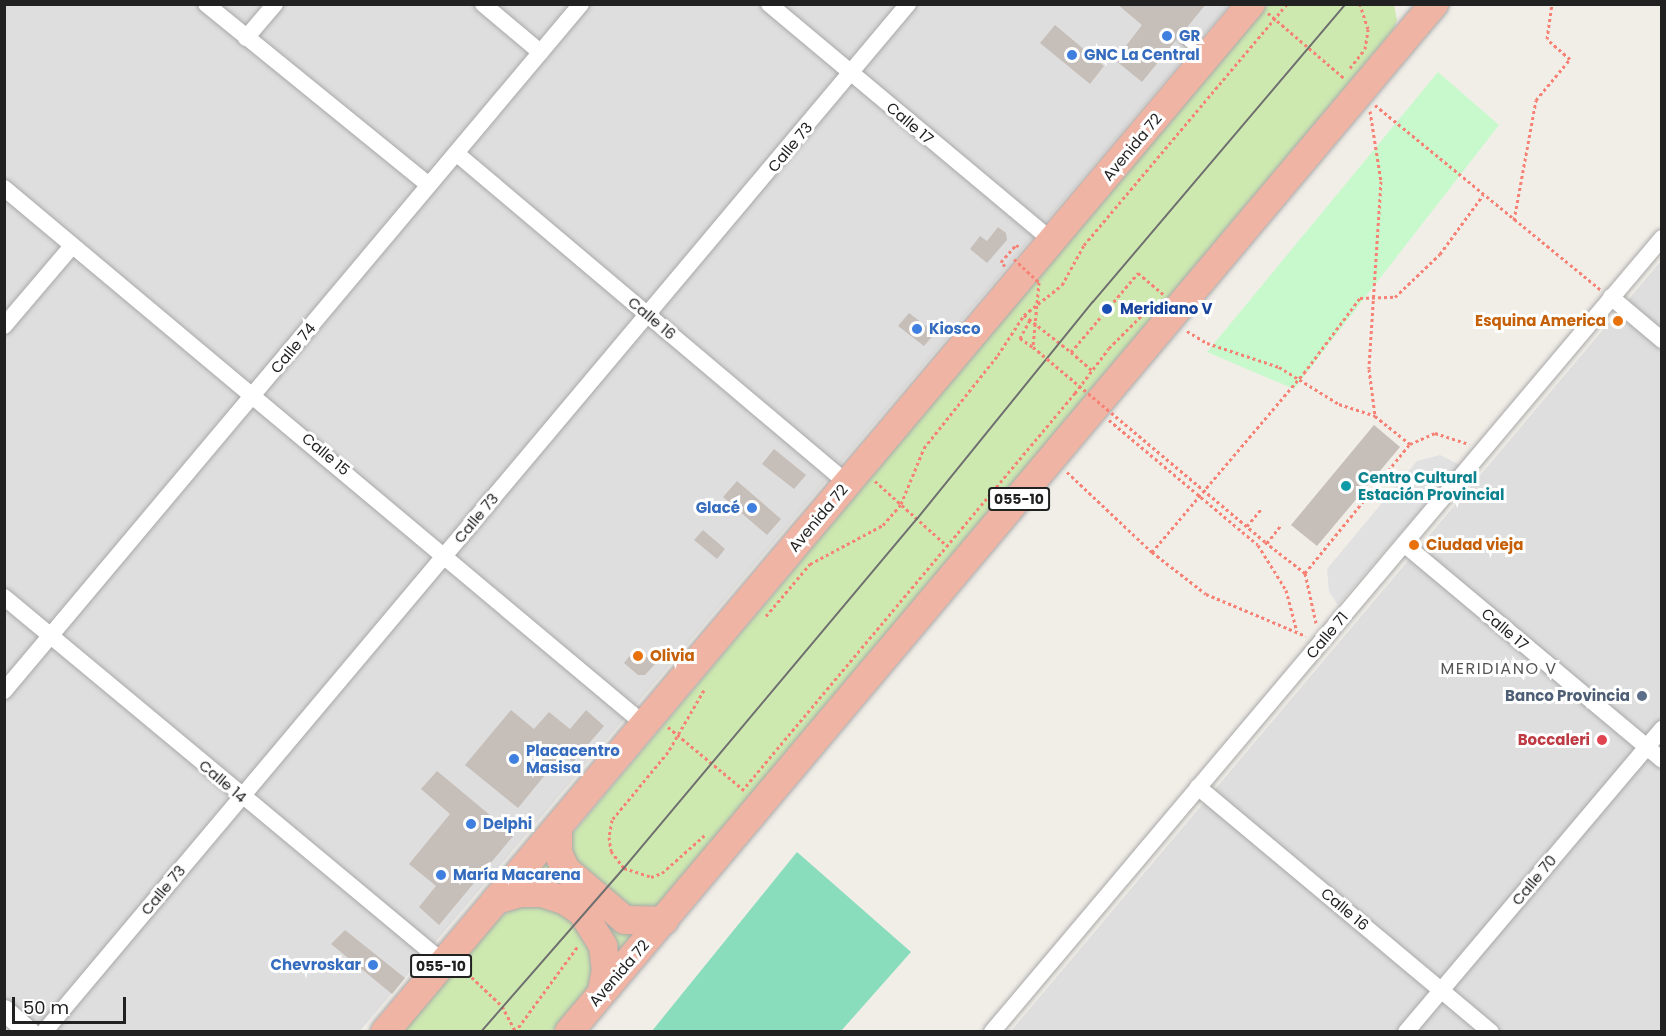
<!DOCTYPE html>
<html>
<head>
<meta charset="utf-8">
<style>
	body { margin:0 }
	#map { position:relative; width:1666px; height:1036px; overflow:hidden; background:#f1eee8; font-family:Poppins,sans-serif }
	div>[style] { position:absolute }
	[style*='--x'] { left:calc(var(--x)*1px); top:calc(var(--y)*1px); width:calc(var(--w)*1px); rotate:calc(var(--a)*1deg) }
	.residential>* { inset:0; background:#dfdede }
	.grass>* { inset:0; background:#cde9b0 }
	.park>* { inset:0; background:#c8f9cc }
	.pitch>* { inset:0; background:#89ddbc }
	.parking>* { inset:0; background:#e1e1e1 }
	.building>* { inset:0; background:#c6beb8 }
	.path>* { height:3px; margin-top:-1.5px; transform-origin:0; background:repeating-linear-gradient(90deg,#f68174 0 3px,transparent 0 6px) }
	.roads { filter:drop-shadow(0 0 2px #a8a8a8) drop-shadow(0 0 2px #a8a8a8) }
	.service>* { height:8px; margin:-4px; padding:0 4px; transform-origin:4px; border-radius:4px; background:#fff }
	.minor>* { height:16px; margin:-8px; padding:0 8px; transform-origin:8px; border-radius:8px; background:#fff }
	.tertiary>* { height:21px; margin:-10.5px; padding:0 10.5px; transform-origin:10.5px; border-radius:10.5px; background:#fff }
	.trunk>* { height:28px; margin:-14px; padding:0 14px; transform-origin:14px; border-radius:14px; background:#f0b4a4 }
	.tram>* { height:1.5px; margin:-0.75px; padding:0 0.75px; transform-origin:0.75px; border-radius:0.75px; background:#6f6f6f }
	.path-bridge>* { height:3px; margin-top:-1.5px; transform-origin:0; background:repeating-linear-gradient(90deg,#f68174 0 3px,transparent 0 6px) }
	.dots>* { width:16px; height:16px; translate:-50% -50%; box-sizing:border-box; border:3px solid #fff; border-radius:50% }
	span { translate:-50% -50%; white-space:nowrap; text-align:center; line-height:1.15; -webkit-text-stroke:6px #fff; paint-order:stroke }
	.shield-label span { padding:2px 4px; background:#fff; border:2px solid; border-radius:4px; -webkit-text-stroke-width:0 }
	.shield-label { font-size:14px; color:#212121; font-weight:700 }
	.shop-label { font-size:15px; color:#366cbe; font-weight:700 }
	.left { translate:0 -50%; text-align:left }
	.right { translate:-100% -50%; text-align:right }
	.street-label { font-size:15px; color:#212121 }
	.transit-label { font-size:15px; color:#164399; font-weight:700 }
	.food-label { font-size:15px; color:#c56008; font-weight:700 }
	.culture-label { font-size:15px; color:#0d838f; font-weight:700 }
	.service-label { font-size:15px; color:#4e5e75; font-weight:700 }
	.health-label { font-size:15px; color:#be3a42; font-weight:700 }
	.neighbourhood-label { font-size:16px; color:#545454; letter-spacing:1.5px }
	.frame { position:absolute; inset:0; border:6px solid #212121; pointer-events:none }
	.scale { position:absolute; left:12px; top:997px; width:114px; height:27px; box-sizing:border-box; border:3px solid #212121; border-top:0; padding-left:8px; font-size:18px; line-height:21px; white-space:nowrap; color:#212121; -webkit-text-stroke:4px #fff; paint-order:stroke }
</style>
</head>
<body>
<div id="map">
	<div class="residential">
		<i style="clip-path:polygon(5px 5px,1229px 5px,360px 1031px,45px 1031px,5px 998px)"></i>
		<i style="clip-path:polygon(1661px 261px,1661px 1031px,1011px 1031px)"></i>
	</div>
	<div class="grass">
		<i style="clip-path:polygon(1267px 5px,1394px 5px,1397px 20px,1394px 29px,654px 910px,635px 915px,569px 861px,567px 840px)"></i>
		<i style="clip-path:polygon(551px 856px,637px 929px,613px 959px,611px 939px,528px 884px)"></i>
		<i style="clip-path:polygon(550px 903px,584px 925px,594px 969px,587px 990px,553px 1031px,402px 1032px,500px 917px,514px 908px)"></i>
	</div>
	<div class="park">
		<i style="clip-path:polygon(1438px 72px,1499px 125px,1294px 389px,1207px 352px)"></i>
	</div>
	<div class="pitch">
		<i style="clip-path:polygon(797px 852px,911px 952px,841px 1031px,652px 1031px)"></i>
	</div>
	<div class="parking">
		<i style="clip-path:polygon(1440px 455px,1460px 465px,1338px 605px,1329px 592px,1327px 569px,1417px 461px)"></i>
	</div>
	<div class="building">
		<i style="clip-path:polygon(1117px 4px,1206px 4px,1184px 31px,1177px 33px,1176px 40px,1142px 82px,1115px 60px,1142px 25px)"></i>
		<i style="clip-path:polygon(1055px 25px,1104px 66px,1090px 84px,1040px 43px)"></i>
		<i style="clip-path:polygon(998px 227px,1006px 233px,1007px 240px,987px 263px,970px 249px,980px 236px,987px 241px)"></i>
		<i style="clip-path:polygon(909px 313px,935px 333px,924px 346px,898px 326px)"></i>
		<i style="clip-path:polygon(1374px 425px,1400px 447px,1317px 546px,1291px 525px)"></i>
		<i style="clip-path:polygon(774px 449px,806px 475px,794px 489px,762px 464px)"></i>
		<i style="clip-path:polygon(737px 481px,781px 519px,767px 535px,723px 497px)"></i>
		<i style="clip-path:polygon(703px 530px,725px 549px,717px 559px,694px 540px)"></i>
		<i style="clip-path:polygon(636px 648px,655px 664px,645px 675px,638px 675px,624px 663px)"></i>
		<i style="clip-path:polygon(511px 710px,534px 729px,549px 712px,570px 729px,586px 710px,604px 726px,573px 762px,563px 753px,518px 808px,465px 765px)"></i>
		<i style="clip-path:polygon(437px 771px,514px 835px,439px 925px,419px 907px,436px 886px,409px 864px,450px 814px,421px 789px)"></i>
		<i style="clip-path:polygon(345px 930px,405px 978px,392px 994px,331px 944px)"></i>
	</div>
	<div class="path">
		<i style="--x:1268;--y:13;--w:101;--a:40.6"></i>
		<i style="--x:1350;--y:68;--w:24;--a:-52"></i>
		<i style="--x:1365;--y:49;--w:20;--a:-81"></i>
		<i style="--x:1368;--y:29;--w:26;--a:-108"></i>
		<i style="--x:1375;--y:105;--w:291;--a:39.3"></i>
		<i style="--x:1370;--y:111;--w:71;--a:81.1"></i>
		<i style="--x:1381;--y:181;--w:188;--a:93.7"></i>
		<i style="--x:1369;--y:369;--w:47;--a:82.7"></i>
		<i style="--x:1514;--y:220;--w:122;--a:-79.6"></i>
		<i style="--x:1536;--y:100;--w:53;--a:-50.3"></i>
		<i style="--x:1570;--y:59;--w:30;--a:-139"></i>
		<i style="--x:1547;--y:39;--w:35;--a:-82"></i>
		<i style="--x:1005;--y:266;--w:6;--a:-135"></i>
		<i style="--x:1001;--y:262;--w:23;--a:-49"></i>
		<i style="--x:1016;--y:245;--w:4;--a:27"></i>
		<i style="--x:1024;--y:315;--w:60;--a:38.2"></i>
		<i style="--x:1071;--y:352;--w:104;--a:-49.7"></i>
		<i style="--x:1138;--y:273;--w:33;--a:40"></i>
		<i style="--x:1030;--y:320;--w:21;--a:119"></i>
		<i style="--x:1020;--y:338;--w:16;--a:35"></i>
		<i style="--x:1187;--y:331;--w:23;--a:31"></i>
		<i style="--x:1207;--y:343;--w:76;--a:18.4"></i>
		<i style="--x:1279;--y:367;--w:70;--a:31.7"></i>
		<i style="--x:1339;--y:404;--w:38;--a:18"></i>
		<i style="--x:1375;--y:416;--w:45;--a:38.7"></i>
		<i style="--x:1071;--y:352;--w:28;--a:41"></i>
		<i style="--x:1109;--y:420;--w:194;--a:40"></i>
		<i style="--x:1258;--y:545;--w:53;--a:58.1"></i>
		<i style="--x:1286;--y:590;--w:43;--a:75.3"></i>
		<i style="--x:1067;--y:472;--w:117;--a:43.3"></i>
		<i style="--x:1152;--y:552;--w:68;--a:37.9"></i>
		<i style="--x:1206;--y:594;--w:108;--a:22.8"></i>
		<i style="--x:875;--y:481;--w:96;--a:42"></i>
		<i style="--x:1247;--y:526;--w:23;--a:-50"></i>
		<i style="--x:1265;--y:542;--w:51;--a:37.8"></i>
		<i style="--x:1267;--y:543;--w:24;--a:-52"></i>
		<i style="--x:1152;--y:552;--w:235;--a:-49.7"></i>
		<i style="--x:1304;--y:373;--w:94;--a:-53.3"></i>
		<i style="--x:1360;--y:298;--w:35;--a:-2"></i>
		<i style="--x:1395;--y:297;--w:62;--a:-43.7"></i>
		<i style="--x:1440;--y:254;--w:73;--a:-53.9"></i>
		<i style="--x:766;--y:616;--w:68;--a:-49.8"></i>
		<i style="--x:810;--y:564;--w:83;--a:-28.1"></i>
		<i style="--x:883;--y:525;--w:28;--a:-49"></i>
		<i style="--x:901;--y:504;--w:61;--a:-67.7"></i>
		<i style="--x:924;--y:448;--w:119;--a:-51.5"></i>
		<i style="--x:998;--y:355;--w:48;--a:-57"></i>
		<i style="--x:1024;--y:315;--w:48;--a:-38.3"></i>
		<i style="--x:1062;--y:285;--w:46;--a:-61.2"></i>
		<i style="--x:1084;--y:245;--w:315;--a:-49.9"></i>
		<i style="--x:1316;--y:623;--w:51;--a:-102.4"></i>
		<i style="--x:1305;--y:573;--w:166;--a:-50.9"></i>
		<i style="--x:1410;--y:444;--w:27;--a:-24"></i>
		<i style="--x:1435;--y:433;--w:36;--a:18"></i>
		<i style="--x:704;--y:690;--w:72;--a:120.1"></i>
		<i style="--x:668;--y:752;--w:88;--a:129.5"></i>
		<i style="--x:612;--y:820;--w:17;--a:100"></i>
		<i style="--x:609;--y:837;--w:14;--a:82"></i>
		<i style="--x:611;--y:851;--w:21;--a:53"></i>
		<i style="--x:624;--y:868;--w:28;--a:18"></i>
		<i style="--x:651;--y:877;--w:12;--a:-20"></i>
		<i style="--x:662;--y:873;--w:57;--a:-41.5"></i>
		<i style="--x:668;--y:727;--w:99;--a:39.7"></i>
		<i style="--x:746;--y:786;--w:513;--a:-50.07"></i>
		<i style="--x:1075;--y:393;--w:56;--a:-52.9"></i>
		<i style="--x:1109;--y:348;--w:51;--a:-45"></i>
		<i style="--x:463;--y:969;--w:54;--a:43.5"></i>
		<i style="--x:502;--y:1006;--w:30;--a:62"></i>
		<i style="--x:515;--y:1032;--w:107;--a:-53.8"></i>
	</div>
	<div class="roads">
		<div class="service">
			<i style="--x:1182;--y:37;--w:28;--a:42"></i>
		</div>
		<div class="minor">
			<i style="--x:206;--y:4;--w:287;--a:39.1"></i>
			<i style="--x:483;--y:4;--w:75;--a:40.1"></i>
			<i style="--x:769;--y:4;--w:369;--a:39.9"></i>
			<i style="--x:246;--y:38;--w:45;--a:-49.5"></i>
			<i style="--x:456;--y:153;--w:512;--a:40.16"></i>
			<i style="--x:4;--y:188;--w:835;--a:39.95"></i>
			<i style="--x:1611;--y:297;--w:67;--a:40.1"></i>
			<i style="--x:4;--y:326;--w:105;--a:-49.6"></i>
			<i style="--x:1404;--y:544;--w:336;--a:39.9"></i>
			<i style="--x:4;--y:597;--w:571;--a:39.74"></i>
			<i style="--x:4;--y:691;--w:897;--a:-49.97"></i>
			<i style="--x:1198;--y:787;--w:382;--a:39.9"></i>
			<i style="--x:44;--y:1032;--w:1343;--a:-49.95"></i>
			<i style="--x:992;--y:1032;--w:1039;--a:-49.84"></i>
			<i style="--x:1406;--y:1032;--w:397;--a:-49.8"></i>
		</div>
		<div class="tertiary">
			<i style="--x:4;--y:1010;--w:33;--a:41"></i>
		</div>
		<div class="trunk">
			<i style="--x:558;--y:827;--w:26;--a:90"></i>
			<i style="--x:558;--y:853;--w:19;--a:65"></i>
			<i style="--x:566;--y:870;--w:77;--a:40.3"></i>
			<i style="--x:625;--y:920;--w:39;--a:1"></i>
			<i style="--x:496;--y:900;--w:25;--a:-16"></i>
			<i style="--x:520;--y:893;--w:22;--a:0"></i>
			<i style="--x:542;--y:893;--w:23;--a:18"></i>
			<i style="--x:564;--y:900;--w:22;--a:34"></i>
			<i style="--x:582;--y:912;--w:40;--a:58"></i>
			<i style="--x:603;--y:946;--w:23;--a:83"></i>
			<i style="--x:606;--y:969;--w:23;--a:100"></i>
			<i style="--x:385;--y:1032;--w:1344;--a:-49.89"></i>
			<i style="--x:569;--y:1032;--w:1344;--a:-49.92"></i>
		</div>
	</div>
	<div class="tram">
		<i style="--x:481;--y:1032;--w:218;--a:-48.9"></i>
		<i style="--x:624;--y:868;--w:456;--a:-50"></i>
		<i style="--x:917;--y:519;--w:279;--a:-51"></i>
		<i style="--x:1093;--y:302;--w:391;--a:-49.7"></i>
	</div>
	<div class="path-bridge">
		<i style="--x:1014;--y:259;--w:34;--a:43"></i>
		<i style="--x:1039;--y:282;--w:65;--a:95.3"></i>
		<i style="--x:1033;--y:347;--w:303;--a:40"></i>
	</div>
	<div class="dots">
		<i style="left:1167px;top:36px;background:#3f7fe0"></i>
		<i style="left:1072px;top:55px;background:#3f7fe0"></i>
		<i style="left:1107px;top:309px;background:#1a4fb4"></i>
		<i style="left:1618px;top:321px;background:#e8710a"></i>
		<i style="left:917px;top:329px;background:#3f7fe0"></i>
		<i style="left:1346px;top:486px;background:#0f9aa8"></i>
		<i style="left:752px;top:508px;background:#3f7fe0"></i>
		<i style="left:1414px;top:545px;background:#e8710a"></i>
		<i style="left:638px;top:656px;background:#e8710a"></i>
		<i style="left:1642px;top:696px;background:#5c6f8a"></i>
		<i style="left:1602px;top:740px;background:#e0444e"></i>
		<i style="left:514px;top:759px;background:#3f7fe0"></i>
		<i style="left:471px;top:824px;background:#3f7fe0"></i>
		<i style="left:441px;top:875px;background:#3f7fe0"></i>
		<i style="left:373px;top:965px;background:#3f7fe0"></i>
	</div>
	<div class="shield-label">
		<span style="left:1019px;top:499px">055-10</span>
		<span style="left:441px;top:966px">055-10</span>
	</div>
	<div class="shop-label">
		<span class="left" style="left:1179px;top:36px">GR</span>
		<span class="left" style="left:1084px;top:55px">GNC La Central</span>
		<span class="left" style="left:929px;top:329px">Kiosco</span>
		<span class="right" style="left:740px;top:508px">Glacé</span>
		<span class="left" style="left:526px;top:759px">Placacentro<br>Masisa</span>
		<span class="left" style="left:483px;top:824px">Delphi</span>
		<span class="left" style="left:453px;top:875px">María Macarena</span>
		<span class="right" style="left:361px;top:965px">Chevroskar</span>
	</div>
	<div class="street-label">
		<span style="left:910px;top:123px;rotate:40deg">Calle 17</span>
		<span style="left:790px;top:147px;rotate:-50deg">Calle 73</span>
		<span style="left:1132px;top:147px;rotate:-50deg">Avenida 72</span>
		<span style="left:652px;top:318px;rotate:40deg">Calle 16</span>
		<span style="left:293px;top:348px;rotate:-50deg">Calle 74</span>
		<span style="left:326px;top:454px;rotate:40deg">Calle 15</span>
		<span style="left:476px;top:518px;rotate:-50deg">Calle 73</span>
		<span style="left:818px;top:518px;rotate:-50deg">Avenida 72</span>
		<span style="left:1505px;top:629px;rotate:40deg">Calle 17</span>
		<span style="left:1327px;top:635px;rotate:-50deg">Calle 71</span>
		<span style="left:223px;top:781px;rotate:40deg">Calle 14</span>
		<span style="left:1534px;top:880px;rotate:-50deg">Calle 70</span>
		<span style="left:163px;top:890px;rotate:-50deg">Calle 73</span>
		<span style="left:1345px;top:909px;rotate:40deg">Calle 16</span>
		<span style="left:619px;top:973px;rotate:-49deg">Avenida 72</span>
	</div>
	<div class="transit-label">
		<span class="left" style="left:1120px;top:309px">Meridiano V</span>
	</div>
	<div class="food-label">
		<span class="right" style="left:1606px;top:321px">Esquina America</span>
		<span class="left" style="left:1426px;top:545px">Ciudad vieja</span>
		<span class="left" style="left:650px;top:656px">Olivia</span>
	</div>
	<div class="culture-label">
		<span class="left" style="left:1358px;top:486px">Centro Cultural<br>Estación Provincial</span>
	</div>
	<div class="service-label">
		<span class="right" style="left:1630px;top:696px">Banco Provincia</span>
	</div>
	<div class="health-label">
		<span class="right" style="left:1590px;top:740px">Boccaleri</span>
	</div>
	<div class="neighbourhood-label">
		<span style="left:1499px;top:669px">MERIDIANO V</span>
	</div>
	<div class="frame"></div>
	<div class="scale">50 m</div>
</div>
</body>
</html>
